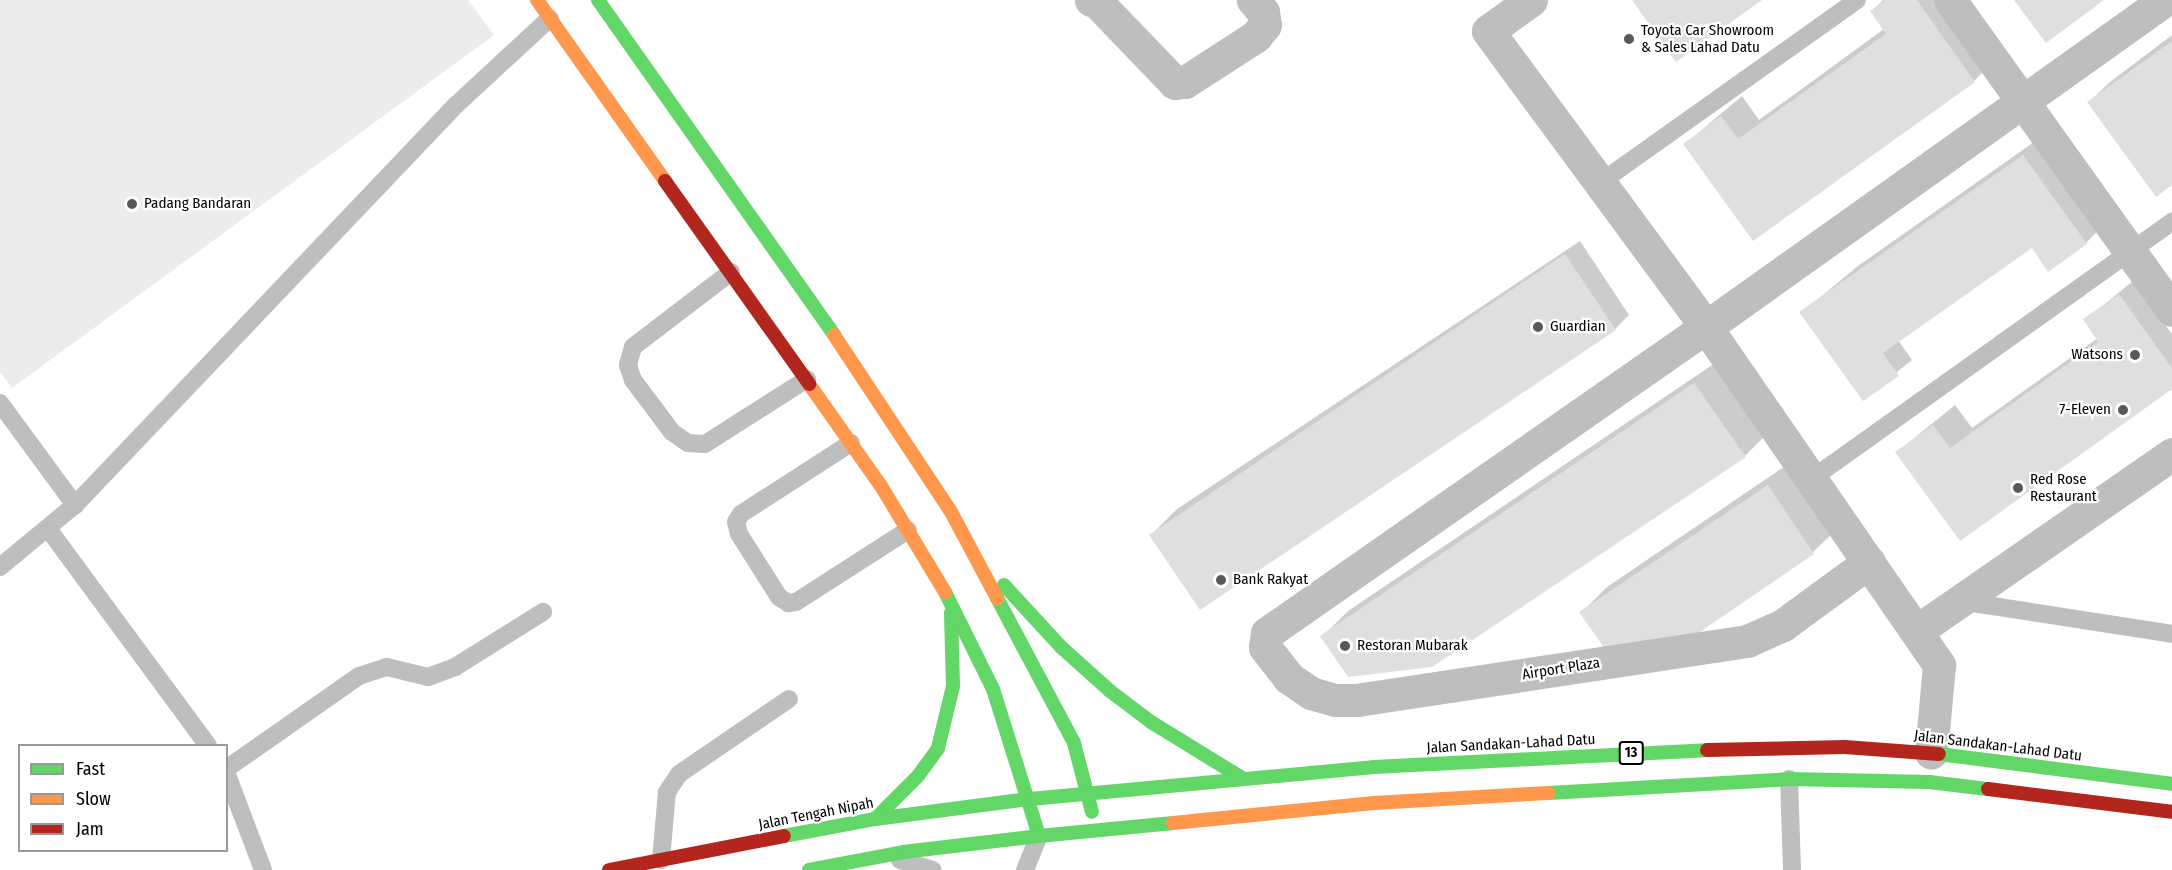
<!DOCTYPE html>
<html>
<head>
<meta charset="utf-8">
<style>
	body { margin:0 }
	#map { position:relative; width:2172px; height:870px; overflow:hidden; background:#fff; font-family:"Fira Sans Condensed",sans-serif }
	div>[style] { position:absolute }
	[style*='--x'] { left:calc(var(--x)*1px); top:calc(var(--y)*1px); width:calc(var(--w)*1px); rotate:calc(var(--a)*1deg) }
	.green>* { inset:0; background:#ececec }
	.shadow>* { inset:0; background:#0003 }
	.building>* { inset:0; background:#dfdfdf }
	.lane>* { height:18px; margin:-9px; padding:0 9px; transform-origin:9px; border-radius:9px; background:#bebebe }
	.street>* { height:33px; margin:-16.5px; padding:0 16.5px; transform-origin:16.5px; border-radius:16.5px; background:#bebebe }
	.fast>* { height:14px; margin:-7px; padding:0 7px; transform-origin:7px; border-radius:7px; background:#63d668 }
	.slow>* { height:14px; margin:-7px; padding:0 7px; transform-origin:7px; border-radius:7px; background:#ff974d }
	.jam>* { height:14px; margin:-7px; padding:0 7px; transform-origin:7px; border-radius:7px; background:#b3261e }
	.dots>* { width:16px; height:16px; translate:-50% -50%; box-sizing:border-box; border:3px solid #fff; border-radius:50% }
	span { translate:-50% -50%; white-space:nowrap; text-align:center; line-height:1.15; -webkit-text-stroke:4.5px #fff; paint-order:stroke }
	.shield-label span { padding:2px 4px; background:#fff; border:2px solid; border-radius:4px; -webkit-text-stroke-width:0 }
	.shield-label { font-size:14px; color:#000; font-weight:700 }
	.poi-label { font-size:15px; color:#000 }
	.left { translate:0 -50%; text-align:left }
	.right { translate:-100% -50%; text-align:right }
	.street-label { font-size:15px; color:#000 }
	.legend { position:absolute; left:18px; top:744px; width:210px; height:108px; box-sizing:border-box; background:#fff; border:2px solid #999; margin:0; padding:8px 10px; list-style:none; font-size:18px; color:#000 }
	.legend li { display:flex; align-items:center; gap:12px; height:30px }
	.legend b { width:30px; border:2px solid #999 }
</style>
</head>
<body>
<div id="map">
	<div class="green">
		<i style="clip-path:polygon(0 0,468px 0,494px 35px,12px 388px,0 372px)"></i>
	</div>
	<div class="shadow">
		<i style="clip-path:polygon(1883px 0,1952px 0,1995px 60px,1974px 81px,1790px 212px,1685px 144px,1742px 96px,1759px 120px,1884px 29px,1872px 11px)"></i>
		<i style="clip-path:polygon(2172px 35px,2172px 183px,2089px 102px,2110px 82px)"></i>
		<i style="clip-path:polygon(2044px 135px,2106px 223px,2086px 243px,2032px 246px,1898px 340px,1912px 360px,1863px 399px,1801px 313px,1858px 266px)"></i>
		<i style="clip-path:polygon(1580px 241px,1629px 315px,1615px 329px,1151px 535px,1177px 509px)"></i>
		<i style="clip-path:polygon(2133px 281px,2172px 334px,2172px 387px,1960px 539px,1897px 452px,1955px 405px,1972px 428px,2098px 338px,2085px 320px)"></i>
		<i style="clip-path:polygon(1721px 359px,1771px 430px,1745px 456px,1322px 637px,1348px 611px)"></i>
		<i style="clip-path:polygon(1794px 460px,1839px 527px,1813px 552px,1690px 636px,1581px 613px,1607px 587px)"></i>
	</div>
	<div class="building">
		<i style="clip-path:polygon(1632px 0,1762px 0,1676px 62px)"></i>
		<i style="clip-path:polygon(1885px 0,1917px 0,1975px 82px,1753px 241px,1683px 144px,1721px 116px,1738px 139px,1886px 34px,1870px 11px)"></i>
		<i style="clip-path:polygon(2014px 0,2104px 0,2046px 43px)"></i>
		<i style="clip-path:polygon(2172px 41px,2172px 185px,2156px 197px,2087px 102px)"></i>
		<i style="clip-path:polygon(2023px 155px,2087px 244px,2048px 272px,2032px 248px,1883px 353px,1899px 376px,1863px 401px,1799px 312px)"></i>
		<i style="clip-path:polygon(1565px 254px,1616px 330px,1200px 610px,1149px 535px)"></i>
		<i style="clip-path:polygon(2119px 294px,2172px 368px,2172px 389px,1960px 541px,1895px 452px,1933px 425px,1950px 448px,2098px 342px,2083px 319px)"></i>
		<i style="clip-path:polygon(1694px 383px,1746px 457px,1432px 667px,1348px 677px,1320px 636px)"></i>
		<i style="clip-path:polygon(1768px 485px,1814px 554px,1691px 638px,1605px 649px,1579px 612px)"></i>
	</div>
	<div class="lane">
		<i style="--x:1601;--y:182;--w:314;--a:-35.4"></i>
		<i style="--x:731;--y:272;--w:123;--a:142.6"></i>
		<i style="--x:633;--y:347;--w:19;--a:106"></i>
		<i style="--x:628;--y:365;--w:16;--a:72"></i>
		<i style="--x:633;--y:380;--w:65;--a:53.1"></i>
		<i style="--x:672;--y:432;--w:19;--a:35"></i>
		<i style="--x:688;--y:443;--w:17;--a:3"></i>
		<i style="--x:705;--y:444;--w:121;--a:-32.5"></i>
		<i style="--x:0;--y:403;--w:127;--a:53.7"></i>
		<i style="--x:851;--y:443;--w:131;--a:147.2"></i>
		<i style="--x:741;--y:514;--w:9;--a:122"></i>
		<i style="--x:736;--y:522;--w:12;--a:76"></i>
		<i style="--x:739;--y:534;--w:75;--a:57.6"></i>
		<i style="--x:779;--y:597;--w:11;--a:34"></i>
		<i style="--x:788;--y:603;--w:8;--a:-7"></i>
		<i style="--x:796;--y:602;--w:133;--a:-32.7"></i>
		<i style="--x:1810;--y:480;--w:445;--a:-35.5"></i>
		<i style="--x:49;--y:530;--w:268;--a:53.6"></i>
		<i style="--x:0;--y:567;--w:97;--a:-39.6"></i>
		<i style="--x:75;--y:505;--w:551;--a:-46.4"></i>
		<i style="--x:455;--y:106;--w:129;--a:-42.8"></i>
		<i style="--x:1960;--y:601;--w:215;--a:8.8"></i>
		<i style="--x:226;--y:769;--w:162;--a:-35"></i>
		<i style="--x:359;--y:676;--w:29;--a:-18"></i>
		<i style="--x:387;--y:667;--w:42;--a:13.7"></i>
		<i style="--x:428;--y:677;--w:29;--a:-20"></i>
		<i style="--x:455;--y:667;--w:104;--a:-32"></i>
		<i style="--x:226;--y:772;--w:105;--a:69.3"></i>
		<i style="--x:1789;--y:779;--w:91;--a:88.1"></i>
		<i style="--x:661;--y:860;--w:68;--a:-85"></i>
		<i style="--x:667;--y:792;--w:22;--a:-56"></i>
		<i style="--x:679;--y:774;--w:133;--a:-34.3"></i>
		<i style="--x:900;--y:860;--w:34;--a:17"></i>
		<i style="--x:1025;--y:870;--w:37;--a:-68"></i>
	</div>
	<div class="street">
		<i style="--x:1091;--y:0;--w:6;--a:18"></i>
		<i style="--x:1097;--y:2;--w:112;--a:46.1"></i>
		<i style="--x:1175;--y:83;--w:10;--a:-6"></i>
		<i style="--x:1185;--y:82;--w:85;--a:-32.9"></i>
		<i style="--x:1256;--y:36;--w:14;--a:-51"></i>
		<i style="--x:1265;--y:25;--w:13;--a:-99"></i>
		<i style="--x:1263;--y:12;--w:16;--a:-130"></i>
		<i style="--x:1531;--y:0;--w:53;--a:144.2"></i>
		<i style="--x:1488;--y:31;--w:368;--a:53.6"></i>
		<i style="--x:1706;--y:327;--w:411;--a:55.4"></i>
		<i style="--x:1939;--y:665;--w:88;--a:95.2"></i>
		<i style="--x:1950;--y:0;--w:381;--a:54.4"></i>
		<i style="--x:1869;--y:562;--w:107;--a:143.8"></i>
		<i style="--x:1783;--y:625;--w:39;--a:156"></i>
		<i style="--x:1747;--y:641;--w:394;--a:171.4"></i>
		<i style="--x:1357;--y:700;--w:22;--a:180"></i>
		<i style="--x:1335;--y:700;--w:25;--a:-164"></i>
		<i style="--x:1311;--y:693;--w:27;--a:-146"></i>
		<i style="--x:1289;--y:678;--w:39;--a:-128"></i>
		<i style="--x:1265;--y:647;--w:14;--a:-82"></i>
		<i style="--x:1267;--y:633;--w:535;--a:-34.88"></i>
		<i style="--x:1706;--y:327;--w:564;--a:-35.47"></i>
		<i style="--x:1918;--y:630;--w:309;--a:-34.7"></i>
	</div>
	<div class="fast">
		<i style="--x:598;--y:0;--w:410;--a:54.8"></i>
		<i style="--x:1004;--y:585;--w:84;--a:47.4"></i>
		<i style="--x:1061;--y:647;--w:66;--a:41.9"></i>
		<i style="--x:1110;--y:691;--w:51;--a:37.1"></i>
		<i style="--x:1151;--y:722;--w:107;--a:31.6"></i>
		<i style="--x:945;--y:592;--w:108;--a:63.7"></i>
		<i style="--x:993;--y:689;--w:154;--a:72.6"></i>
		<i style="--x:1039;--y:836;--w:135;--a:-5.5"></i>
		<i style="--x:997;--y:598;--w:164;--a:62"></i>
		<i style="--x:1074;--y:743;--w:71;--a:75.4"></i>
		<i style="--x:1939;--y:754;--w:235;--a:7.3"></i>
		<i style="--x:1549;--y:793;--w:240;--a:-3.3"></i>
		<i style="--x:1789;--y:779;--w:140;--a:1.2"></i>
		<i style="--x:1929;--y:782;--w:59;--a:6.8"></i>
		<i style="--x:1030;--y:799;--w:345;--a:-5.3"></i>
		<i style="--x:1374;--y:767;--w:333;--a:-2.9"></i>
		<i style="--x:875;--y:819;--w:61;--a:-45"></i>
		<i style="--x:918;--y:776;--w:34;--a:-54"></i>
		<i style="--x:938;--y:748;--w:64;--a:-76.4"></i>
		<i style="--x:953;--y:686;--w:73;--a:-91.6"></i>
		<i style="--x:784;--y:836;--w:93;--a:-10.6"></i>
		<i style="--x:875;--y:819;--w:156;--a:-7.4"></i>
		<i style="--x:809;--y:870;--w:96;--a:-10.8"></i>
		<i style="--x:903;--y:852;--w:137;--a:-6.7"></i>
	</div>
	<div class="slow">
		<i style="--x:537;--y:0;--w:222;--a:54.7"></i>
		<i style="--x:834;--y:335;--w:210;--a:56.5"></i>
		<i style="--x:950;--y:510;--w:100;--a:61.9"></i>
		<i style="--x:809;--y:384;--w:125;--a:54.8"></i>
		<i style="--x:881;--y:486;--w:124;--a:58.9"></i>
		<i style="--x:1173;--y:823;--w:202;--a:-5.7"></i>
		<i style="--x:1374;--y:803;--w:175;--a:-3.3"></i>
	</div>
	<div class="jam">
		<i style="--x:665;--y:181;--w:249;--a:54.6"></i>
		<i style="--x:1707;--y:750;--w:138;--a:-1.2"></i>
		<i style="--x:1845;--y:747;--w:94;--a:4.3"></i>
		<i style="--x:1988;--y:789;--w:185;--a:7.1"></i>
		<i style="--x:609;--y:870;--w:178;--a:-11"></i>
	</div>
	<div class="dots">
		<i style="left:1629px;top:39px;background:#595959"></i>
		<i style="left:132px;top:204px;background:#595959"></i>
		<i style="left:1538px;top:327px;background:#595959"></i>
		<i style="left:2135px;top:355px;background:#595959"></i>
		<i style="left:2123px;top:410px;background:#595959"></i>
		<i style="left:2018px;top:488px;background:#595959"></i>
		<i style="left:1221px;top:580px;background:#595959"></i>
		<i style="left:1345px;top:646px;background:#595959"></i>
	</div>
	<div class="shield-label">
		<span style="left:1631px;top:753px">13</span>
	</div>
	<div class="poi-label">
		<span class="left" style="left:1641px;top:39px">Toyota Car Showroom<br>&amp; Sales Lahad Datu</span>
		<span class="left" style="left:144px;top:204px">Padang Bandaran</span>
		<span class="left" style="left:1550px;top:327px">Guardian</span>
		<span class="right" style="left:2123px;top:355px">Watsons</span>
		<span class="right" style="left:2111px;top:410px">7-Eleven</span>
		<span class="left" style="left:2030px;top:488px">Red Rose<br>Restaurant</span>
		<span class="left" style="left:1233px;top:580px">Bank Rakyat</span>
		<span class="left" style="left:1357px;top:646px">Restoran Mubarak</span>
	</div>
	<div class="street-label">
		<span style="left:1561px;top:669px;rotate:-9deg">Airport Plaza</span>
		<span style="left:1511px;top:744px;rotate:-3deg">Jalan Sandakan-Lahad Datu</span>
		<span style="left:1998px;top:746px;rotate:7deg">Jalan Sandakan-Lahad Datu</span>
		<span style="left:816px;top:814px;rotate:-11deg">Jalan Tengah Nipah</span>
	</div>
	<ul class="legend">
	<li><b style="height:8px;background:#63d668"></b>Fast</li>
	<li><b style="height:8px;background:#ff974d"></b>Slow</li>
	<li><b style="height:8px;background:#b3261e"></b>Jam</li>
	</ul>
</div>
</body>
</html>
